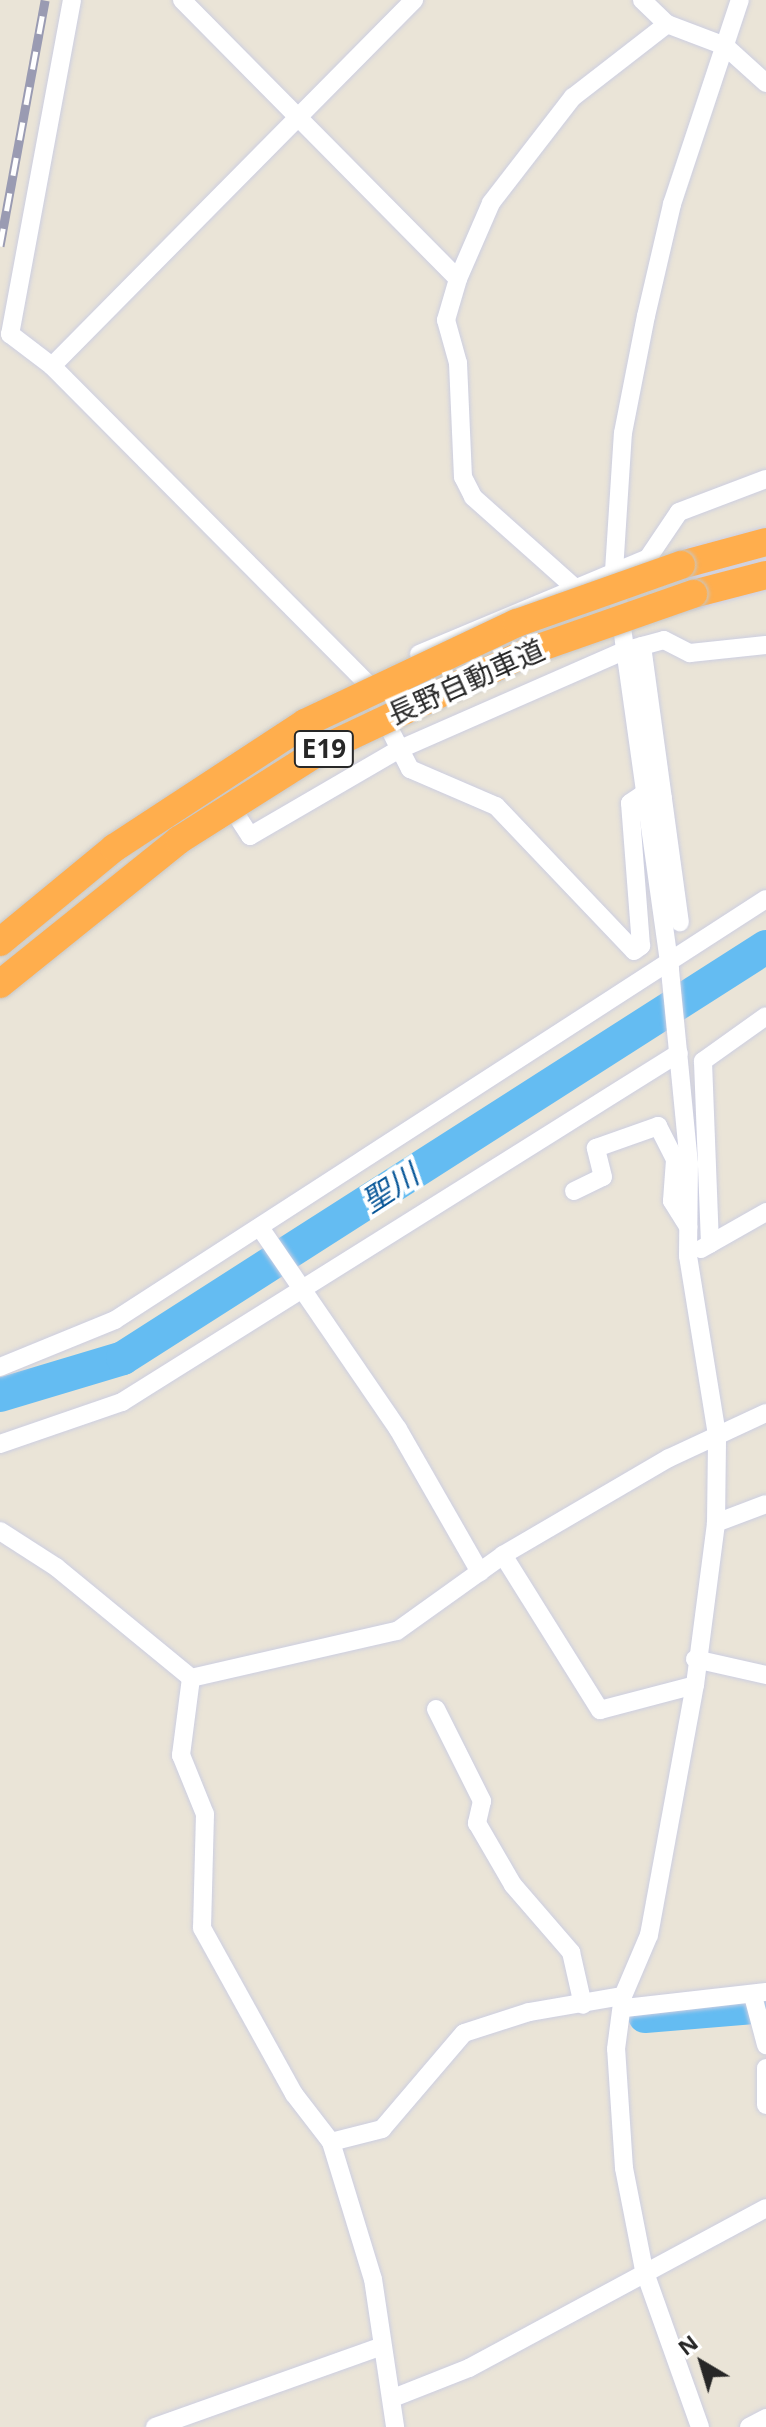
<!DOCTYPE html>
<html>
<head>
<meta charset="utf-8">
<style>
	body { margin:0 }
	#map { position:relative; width:766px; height:2427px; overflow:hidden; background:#eae4d7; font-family:"Noto Sans","Noto Sans JP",sans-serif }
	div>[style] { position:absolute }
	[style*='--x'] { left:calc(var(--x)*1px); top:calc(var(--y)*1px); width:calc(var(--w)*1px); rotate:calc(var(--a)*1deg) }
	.river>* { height:34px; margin:-17px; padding:0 17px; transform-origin:17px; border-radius:17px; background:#64bcf2 }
	.roads { filter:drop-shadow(0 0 2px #cccee1) drop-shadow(0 0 2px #cccee1) }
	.minor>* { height:18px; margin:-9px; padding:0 9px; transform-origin:9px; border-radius:9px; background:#fff }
	.highway>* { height:28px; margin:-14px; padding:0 14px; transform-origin:14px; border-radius:14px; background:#ffae4d }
	.rail>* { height:9px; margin-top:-4.5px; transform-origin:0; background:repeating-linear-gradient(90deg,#fff 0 18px,#9a9bb2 0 36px); box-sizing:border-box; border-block:2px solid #9a9bb2 }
	.bridges { filter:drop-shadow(0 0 2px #c7c7c7) drop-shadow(0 0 2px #c7c7c7) }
	.highway-bridge>* { height:28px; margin:-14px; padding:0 14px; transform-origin:14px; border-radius:14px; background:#ffae4d }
	span { translate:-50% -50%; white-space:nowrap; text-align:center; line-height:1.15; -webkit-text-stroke:8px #fff; paint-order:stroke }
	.shield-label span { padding:2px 6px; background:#fff; border:2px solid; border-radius:6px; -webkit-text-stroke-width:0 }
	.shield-label { font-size:26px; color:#272727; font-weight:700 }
	.street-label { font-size:28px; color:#272727 }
	.water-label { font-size:30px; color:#095798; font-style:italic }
	.north { position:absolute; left:662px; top:2323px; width:80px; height:80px; -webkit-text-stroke:6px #fff; paint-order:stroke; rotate:322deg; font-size:22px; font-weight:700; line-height:32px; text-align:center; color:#272727 }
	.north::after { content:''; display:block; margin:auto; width:28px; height:36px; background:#272727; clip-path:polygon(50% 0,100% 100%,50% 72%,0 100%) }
</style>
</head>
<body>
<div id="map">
	<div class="river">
		<i style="--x:0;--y:1395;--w:128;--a:-16.7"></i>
		<i style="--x:123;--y:1358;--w:763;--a:-32.59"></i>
		<i style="--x:645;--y:2016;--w:121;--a:-4.7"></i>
	</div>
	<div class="roads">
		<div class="minor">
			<i style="--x:72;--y:0;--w:340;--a:100.5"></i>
			<i style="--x:10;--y:334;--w:53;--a:37.3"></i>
			<i style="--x:52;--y:366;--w:444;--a:45.2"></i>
			<i style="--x:365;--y:681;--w:99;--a:62.9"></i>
			<i style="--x:410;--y:769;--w:94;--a:23.3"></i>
			<i style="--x:496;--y:806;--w:200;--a:46.4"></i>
			<i style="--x:634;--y:951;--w:9;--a:-36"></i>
			<i style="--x:641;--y:946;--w:143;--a:-94.4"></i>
			<i style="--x:630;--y:803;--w:14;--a:-34"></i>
			<i style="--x:642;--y:795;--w:21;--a:8"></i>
			<i style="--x:182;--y:0;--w:392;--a:45.3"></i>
			<i style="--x:458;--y:279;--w:43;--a:106.3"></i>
			<i style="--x:446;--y:320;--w:45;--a:74.4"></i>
			<i style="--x:458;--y:363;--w:114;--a:87.5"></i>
			<i style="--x:463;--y:477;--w:22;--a:63"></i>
			<i style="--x:473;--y:497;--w:134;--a:41.7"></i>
			<i style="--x:642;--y:0;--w:35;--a:44"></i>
			<i style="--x:667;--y:24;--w:62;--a:20.8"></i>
			<i style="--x:725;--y:46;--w:55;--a:42.1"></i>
			<i style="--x:458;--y:279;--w:83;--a:-66.5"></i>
			<i style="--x:491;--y:203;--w:134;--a:-52.3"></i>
			<i style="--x:573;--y:97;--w:119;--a:-37.8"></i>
			<i style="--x:52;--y:366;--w:515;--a:-45.31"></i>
			<i style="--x:642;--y:646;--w:279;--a:82.2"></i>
			<i style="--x:419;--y:654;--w:248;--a:-22.7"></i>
			<i style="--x:648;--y:558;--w:55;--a:-56"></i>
			<i style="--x:679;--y:512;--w:93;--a:-20.8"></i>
			<i style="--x:226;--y:799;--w:44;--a:57"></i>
			<i style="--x:250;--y:836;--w:171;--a:-30.2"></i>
			<i style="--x:398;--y:750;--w:247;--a:-23.7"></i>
			<i style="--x:624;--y:651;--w:41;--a:-15.4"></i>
			<i style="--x:664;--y:640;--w:29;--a:27"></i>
			<i style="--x:690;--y:653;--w:76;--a:-6"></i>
			<i style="--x:574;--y:1191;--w:32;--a:-26"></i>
			<i style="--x:603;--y:1177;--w:30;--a:-104"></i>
			<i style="--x:596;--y:1148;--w:66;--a:-19.5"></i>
			<i style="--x:658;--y:1126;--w:38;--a:63"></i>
			<i style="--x:675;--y:1160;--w:41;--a:94.2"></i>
			<i style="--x:672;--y:1201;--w:31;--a:58"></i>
			<i style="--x:261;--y:1229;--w:242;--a:55.6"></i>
			<i style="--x:398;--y:1429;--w:165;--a:60.2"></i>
			<i style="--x:710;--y:1244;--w:183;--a:-92.2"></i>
			<i style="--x:703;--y:1061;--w:77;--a:-35.5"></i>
			<i style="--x:701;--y:1249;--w:75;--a:-29.6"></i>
			<i style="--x:0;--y:1367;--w:124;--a:-22.2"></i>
			<i style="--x:115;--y:1320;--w:775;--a:-32.89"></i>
			<i style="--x:0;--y:1444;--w:129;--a:-19"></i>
			<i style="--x:122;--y:1402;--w:657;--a:-32.07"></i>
			<i style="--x:716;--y:1523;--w:53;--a:-20.8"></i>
			<i style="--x:0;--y:1531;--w:67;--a:32.7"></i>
			<i style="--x:56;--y:1567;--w:175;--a:39.4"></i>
			<i style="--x:503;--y:1555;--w:183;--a:58"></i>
			<i style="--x:600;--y:1710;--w:98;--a:-14.7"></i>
			<i style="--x:695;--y:1659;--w:73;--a:12.7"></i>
			<i style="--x:191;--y:1678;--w:78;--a:97.4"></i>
			<i style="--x:181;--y:1755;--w:64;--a:67.9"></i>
			<i style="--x:205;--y:1814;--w:114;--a:91.5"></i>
			<i style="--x:202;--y:1928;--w:190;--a:61"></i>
			<i style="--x:294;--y:2094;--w:61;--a:52.4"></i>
			<i style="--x:331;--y:2142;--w:143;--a:73"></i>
			<i style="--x:373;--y:2279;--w:150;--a:81.5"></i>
			<i style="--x:191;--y:1678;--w:211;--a:-12.9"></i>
			<i style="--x:397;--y:1631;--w:130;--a:-35.6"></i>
			<i style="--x:503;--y:1555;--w:192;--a:-30.3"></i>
			<i style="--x:669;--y:1458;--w:107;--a:-24.9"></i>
			<i style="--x:436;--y:1709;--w:103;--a:63.4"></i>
			<i style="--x:482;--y:1801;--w:23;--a:103"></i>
			<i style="--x:477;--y:1823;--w:72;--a:59.9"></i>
			<i style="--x:513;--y:1885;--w:89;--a:49.1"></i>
			<i style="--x:571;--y:1952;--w:54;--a:77.2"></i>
			<i style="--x:753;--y:1996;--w:51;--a:75.1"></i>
			<i style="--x:625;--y:2008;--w:142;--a:-6.5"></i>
			<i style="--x:766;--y:2068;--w:37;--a:90"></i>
			<i style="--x:331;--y:2142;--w:53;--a:-14.3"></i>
			<i style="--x:382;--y:2129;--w:126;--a:-49.5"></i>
			<i style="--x:464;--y:2033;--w:68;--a:-17.9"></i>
			<i style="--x:529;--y:2012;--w:95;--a:-9.7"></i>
			<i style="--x:393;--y:2398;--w:82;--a:-21.5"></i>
			<i style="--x:469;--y:2368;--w:337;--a:-28.3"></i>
			<i style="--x:155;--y:2427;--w:241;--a:-19.6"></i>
			<i style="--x:700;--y:2427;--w:167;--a:-109.6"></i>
			<i style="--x:644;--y:2270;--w:104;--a:-101.1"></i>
			<i style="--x:624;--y:2168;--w:119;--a:-93.8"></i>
			<i style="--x:616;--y:2049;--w:53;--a:-82.5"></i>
			<i style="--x:623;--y:1996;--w:66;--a:-66.9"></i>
			<i style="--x:649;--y:1935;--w:254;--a:-79.6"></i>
			<i style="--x:695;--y:1685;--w:163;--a:-82.6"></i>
			<i style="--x:716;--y:1523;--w:88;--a:-89.3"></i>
			<i style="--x:717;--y:1435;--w:181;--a:-99.2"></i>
			<i style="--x:688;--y:1256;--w:92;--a:-89.4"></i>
			<i style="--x:689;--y:1164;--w:196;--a:-95.6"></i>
			<i style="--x:670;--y:969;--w:402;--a:-98"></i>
			<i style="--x:614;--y:571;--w:138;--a:-86.3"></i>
			<i style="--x:623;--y:433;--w:119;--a:-78.9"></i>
			<i style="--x:646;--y:316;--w:115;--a:-76.9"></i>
			<i style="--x:672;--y:204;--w:215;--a:-71.6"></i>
			<i style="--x:749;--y:2427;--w:19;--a:-28"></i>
		</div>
		<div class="highway">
			<i style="--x:681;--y:565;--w:88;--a:-15.1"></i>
			<i style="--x:693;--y:594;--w:75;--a:-14.6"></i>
		</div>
	</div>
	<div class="rail">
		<i style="--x:0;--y:246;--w:250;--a:-79.6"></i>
	</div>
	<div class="bridges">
		<div class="highway-bridge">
			<i style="--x:0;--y:942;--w:148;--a:-39.5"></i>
			<i style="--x:114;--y:848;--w:228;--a:-33.2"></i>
			<i style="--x:305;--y:723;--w:234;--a:-25.3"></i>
			<i style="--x:517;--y:623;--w:174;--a:-19.5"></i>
			<i style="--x:0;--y:984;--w:230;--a:-38.8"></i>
			<i style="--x:179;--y:840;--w:170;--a:-32.3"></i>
			<i style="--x:323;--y:749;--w:229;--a:-25.3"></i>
			<i style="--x:530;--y:651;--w:173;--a:-19.3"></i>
		</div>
	</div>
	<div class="shield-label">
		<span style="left:324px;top:749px">E19</span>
	</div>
	<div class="street-label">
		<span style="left:466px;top:681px;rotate:-24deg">長野自動車道</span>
	</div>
	<div class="water-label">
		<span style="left:390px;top:1188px;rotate:-33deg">聖川</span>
	</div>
	<div class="north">N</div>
</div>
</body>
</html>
